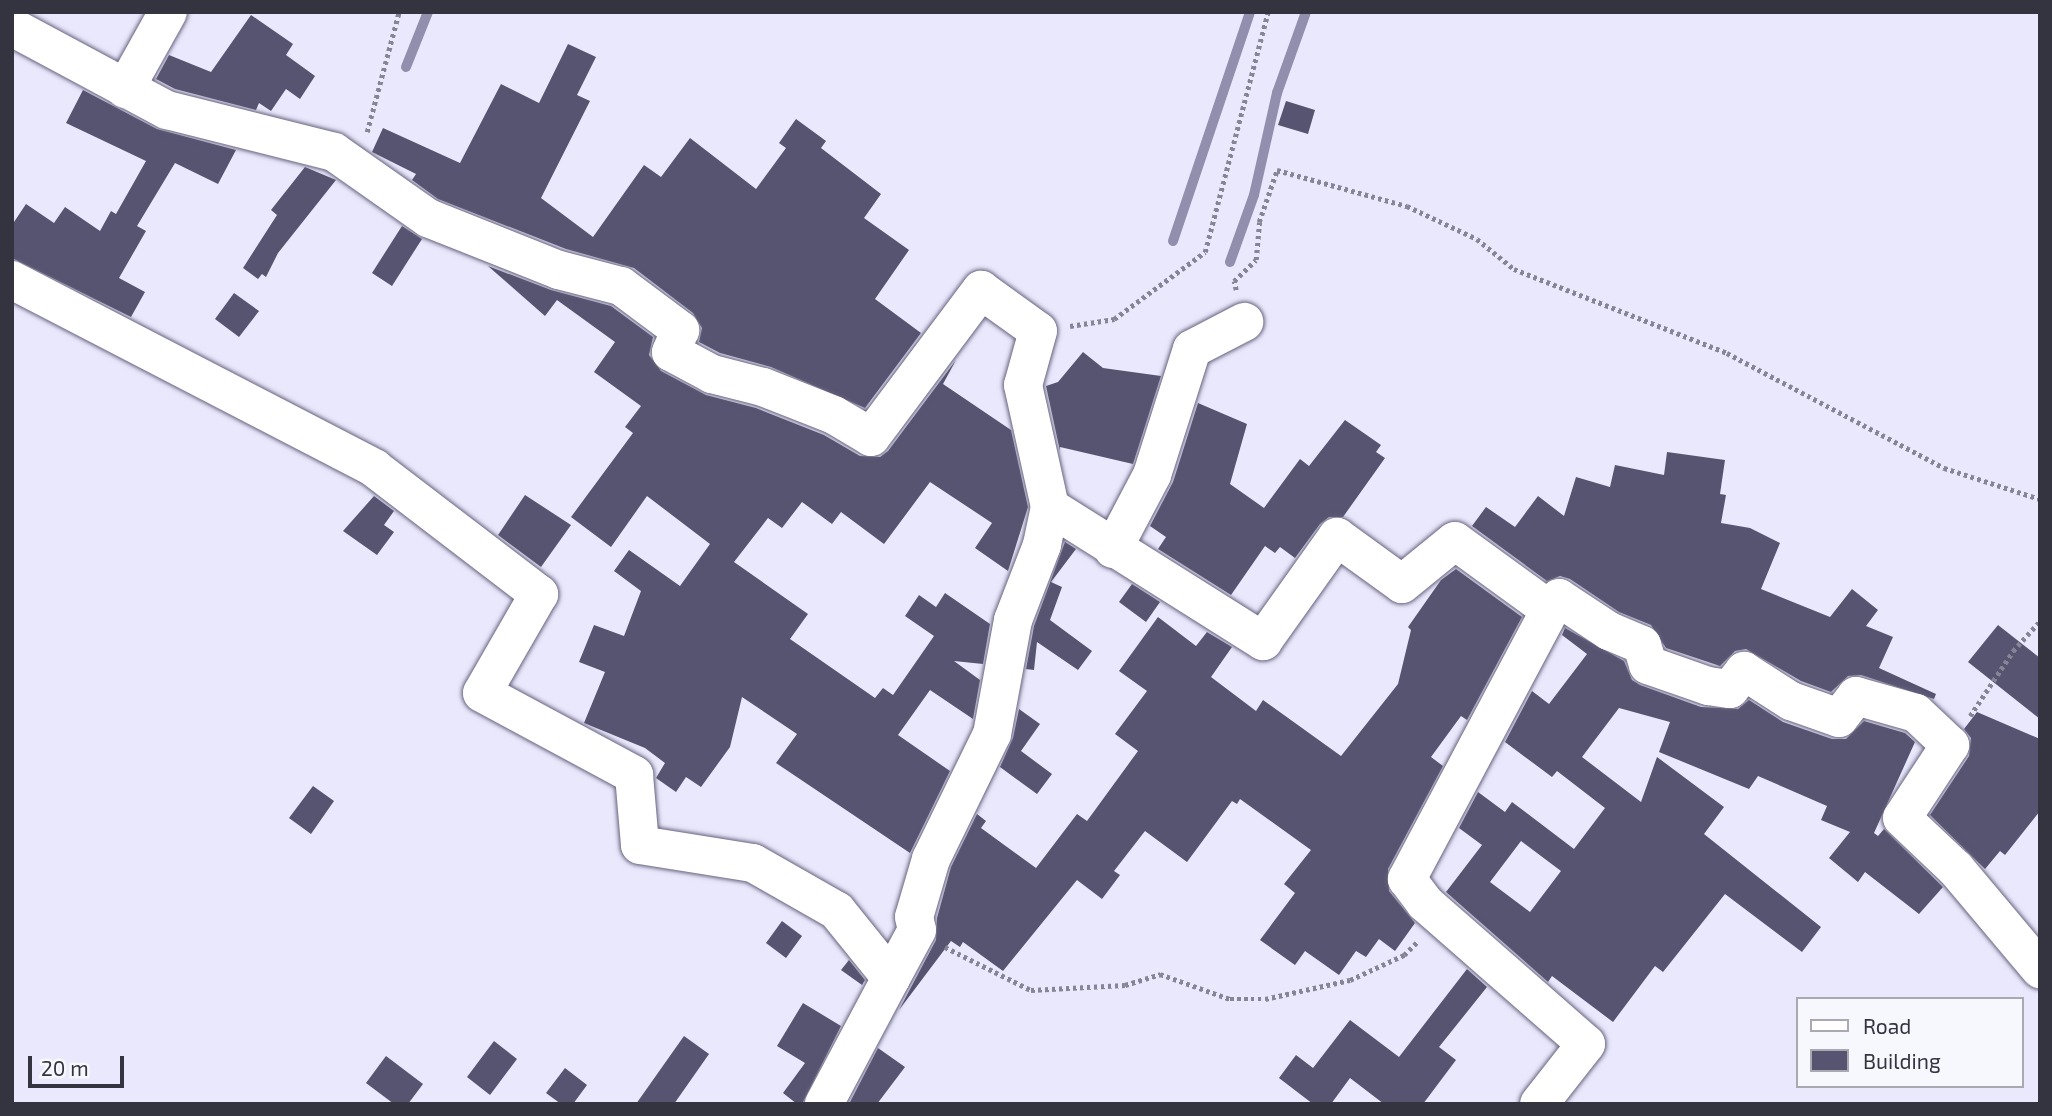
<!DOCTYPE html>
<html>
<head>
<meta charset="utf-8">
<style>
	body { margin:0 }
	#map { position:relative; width:2052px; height:1116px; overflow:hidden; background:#e9e8fc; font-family:"Exo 2",sans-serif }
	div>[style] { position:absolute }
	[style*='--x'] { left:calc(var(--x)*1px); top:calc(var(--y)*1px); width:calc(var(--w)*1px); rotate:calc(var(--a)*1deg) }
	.stream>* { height:10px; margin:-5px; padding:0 5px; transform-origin:5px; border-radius:5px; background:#918fad }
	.building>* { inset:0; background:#565470 }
	.path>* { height:4.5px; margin-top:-2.25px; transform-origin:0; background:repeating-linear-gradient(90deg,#868595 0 3.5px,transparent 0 7px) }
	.roads { filter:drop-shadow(0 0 2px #65627f) drop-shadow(0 0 2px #65627f) }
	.minor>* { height:38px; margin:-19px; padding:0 19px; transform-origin:19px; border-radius:19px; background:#fff }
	span { translate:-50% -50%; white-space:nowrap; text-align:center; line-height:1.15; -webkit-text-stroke:7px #f7f7fe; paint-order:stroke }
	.frame { position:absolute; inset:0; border:14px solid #343340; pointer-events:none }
	.legend { position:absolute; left:1796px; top:997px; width:228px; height:91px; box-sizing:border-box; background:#f7f7fe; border:2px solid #a9a9b2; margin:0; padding:9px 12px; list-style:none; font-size:21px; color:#343340 }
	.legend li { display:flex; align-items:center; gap:14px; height:35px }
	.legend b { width:35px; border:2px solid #a9a9b2 }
	.scale { position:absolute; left:28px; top:1056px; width:96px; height:32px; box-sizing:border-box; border:4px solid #343340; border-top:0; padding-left:9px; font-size:21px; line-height:24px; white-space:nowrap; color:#343340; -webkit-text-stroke:5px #f7f7fe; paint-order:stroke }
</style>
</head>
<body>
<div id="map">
	<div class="stream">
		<i style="--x:406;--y:67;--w:59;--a:-68.2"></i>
		<i style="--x:1173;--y:241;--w:242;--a:-71.4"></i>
		<i style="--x:1230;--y:262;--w:71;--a:-70.3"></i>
		<i style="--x:1254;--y:195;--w:105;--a:-77.3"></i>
		<i style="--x:1277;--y:93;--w:86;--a:-70.3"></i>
	</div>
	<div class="building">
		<i style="clip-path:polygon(251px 15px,293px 44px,286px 55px,315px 76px,300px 99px,286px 89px,271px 111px,259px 103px,256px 110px,175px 89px,156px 79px,169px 55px,211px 72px)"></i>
		<i style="clip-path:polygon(568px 44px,596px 57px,577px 95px,590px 101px,541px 198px,593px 237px,644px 165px,661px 177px,690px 138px,756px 189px,786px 148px,779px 143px,796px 119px,826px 141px,821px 148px,881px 194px,864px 218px,909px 250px,875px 299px,921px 333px,865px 408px,771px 367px,720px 353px,699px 342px,702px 328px,693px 313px,634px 268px,566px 249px,438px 199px,412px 180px,416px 174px,372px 152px,383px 128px,460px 163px,501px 84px,539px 103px)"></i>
		<i style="clip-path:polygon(83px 90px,157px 129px,236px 150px,218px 184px,175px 163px,137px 226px,146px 231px,119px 278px,145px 292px,131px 317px,12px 258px,12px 225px,26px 204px,54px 223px,65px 207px,100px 231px,111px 211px,116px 214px,146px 161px,66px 123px)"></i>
		<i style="clip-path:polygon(1286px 101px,1315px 110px,1308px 134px,1278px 125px)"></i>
		<i style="clip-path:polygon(305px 167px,336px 180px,278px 253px,266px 277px,262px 274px,258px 279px,243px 268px,277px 215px,271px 210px)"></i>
		<i style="clip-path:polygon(402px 226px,422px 239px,392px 286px,372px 273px)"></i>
		<i style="clip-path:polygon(488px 266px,551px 290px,611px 306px,653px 337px,649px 355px,661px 371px,706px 395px,756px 408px,824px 435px,860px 456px,880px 457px,888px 451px,956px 360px,943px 384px,1011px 430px,1028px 507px,1008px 571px,975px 548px,992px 523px,930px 482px,884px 544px,841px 512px,832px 524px,802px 502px,782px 528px,768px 518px,734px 562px,808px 614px,790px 639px,875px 698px,883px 688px,893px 695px,934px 636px,905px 616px,919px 595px,936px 607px,945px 593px,990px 624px,983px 664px,954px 661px,980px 680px,973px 719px,930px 690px,898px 735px,950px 771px,910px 853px,776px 763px,797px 734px,742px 697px,730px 747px,701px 787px,686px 777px,676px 792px,656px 778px,665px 763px,645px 748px,584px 723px,605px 672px,579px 662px,594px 625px,624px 636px,641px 591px,614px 571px,629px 550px,680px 586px,710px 544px,647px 496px,611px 547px,571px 517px,633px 433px,625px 427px,641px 406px,594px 372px,615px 342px,557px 300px,545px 316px)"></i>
		<i style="clip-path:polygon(234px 293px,259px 311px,239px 337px,215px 319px)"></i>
		<i style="clip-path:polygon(1083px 352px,1103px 368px,1161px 376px,1133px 464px,1060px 447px,1060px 451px,1046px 386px,1058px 382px)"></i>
		<i style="clip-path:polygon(1198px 403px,1247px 424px,1230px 484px,1264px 508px,1300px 459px,1309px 466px,1345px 420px,1381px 445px,1376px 452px,1385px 458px,1343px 517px,1329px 517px,1320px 524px,1295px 558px,1280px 547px,1275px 553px,1265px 546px,1231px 595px,1158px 549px,1166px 537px,1150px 526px,1173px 482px)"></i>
		<i style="clip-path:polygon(1667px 452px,1725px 460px,1720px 494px,1726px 495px,1721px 523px,1750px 528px,1780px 543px,1761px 589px,1830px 617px,1852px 589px,1878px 610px,1866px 626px,1893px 637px,1879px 668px,1936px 694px,1934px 699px,1861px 675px,1848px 676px,1831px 692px,1801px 681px,1746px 649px,1735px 651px,1720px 666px,1666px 648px,1651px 625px,1619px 612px,1570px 579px,1560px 576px,1547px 581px,1472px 526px,1486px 507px,1515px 527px,1538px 496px,1564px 516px,1576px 477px,1610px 487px,1615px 465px,1664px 475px)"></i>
		<i style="clip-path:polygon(525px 495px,571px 525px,541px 567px,498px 535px)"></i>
		<i style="clip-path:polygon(374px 496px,394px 511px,384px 525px,394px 532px,377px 555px,343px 531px)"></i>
		<i style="clip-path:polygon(1065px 542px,1076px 549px,1051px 582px,1062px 587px,1050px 620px,1092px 651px,1078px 670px,1037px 642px,1034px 670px,1026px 669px,1034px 626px)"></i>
		<i style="clip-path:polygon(1456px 569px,1522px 617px,1467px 720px,1461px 716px,1431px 757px,1443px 766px,1388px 869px,1389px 891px,1415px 923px,1395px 951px,1379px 939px,1366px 957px,1356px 951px,1339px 975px,1305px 951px,1295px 965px,1260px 940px,1295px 893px,1284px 884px,1311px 850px,1240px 799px,1237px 804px,1232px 801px,1187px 862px,1145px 831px,1114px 871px,1120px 875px,1102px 899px,1077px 880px,1003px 971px,963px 942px,960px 947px,951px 941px,899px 1010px,936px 940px,937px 918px,951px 867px,977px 814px,986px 821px,981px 828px,1036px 868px,1077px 814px,1087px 821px,1138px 751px,1115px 734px,1147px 691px,1119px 671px,1158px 617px,1196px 646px,1207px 632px,1232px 647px,1211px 677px,1256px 711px,1263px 700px,1341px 756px,1398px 684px,1411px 630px,1408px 627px,1441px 580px)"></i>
		<i style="clip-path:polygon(1132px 584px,1160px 602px,1146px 622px,1119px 602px)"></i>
		<i style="clip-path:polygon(1998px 625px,2040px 658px,2040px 719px,1968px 662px)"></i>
		<i style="clip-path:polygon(evenodd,1565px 628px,1624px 661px,1632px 680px,1640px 685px,1701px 707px,1738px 709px,1749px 700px,1783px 722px,1832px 739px,1846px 739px,1864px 721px,1905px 733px,1915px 742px,1874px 833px,1878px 836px,1884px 829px,1943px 887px,1919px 914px,1865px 872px,1858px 882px,1829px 858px,1850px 832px,1821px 820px,1827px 806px,1758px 776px,1749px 789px,1659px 752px,1670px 722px,1619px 708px,1582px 757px,1641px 802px,1657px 757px,1724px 807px,1704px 834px,1821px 927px,1802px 952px,1725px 894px,1663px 972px,1655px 966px,1613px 1022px,1552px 976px,1548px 982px,1446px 892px,1482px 845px,1459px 828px,1478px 792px,1505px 812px,1512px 802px,1574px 849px,1605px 808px,1557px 771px,1552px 777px,1505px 742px,1532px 691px,1549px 704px,1587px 654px,1562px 635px,1565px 628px,1521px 841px,1561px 871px,1530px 912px,1490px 882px,1521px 841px)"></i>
		<i style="clip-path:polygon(1019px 709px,1040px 724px,1021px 751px,1052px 774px,1037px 794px,1000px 767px,1013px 738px)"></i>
		<i style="clip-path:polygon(1977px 712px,2040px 739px,2040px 811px,2005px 855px,2000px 851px,1985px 869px,1930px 815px,1969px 756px,1971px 738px,1964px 729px)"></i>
		<i style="clip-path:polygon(313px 786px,334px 801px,311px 834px,289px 818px)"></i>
		<i style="clip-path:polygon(782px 921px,802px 936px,786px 958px,766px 943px)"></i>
		<i style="clip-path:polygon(849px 960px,865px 980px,862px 985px,841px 970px)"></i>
		<i style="clip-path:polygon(1467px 969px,1487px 987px,1439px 1047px,1456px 1060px,1423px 1104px,1384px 1104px,1350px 1078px,1331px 1104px,1313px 1104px,1279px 1078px,1296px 1055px,1313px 1068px,1350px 1020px,1399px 1057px)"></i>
		<i style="clip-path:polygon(803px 1003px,841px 1026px,802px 1104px,797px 1104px,783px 1093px,805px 1063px,777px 1046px)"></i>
		<i style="clip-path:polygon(684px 1036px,709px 1054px,674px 1104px,636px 1104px)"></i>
		<i style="clip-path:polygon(494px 1041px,517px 1059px,490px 1095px,467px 1077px)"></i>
		<i style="clip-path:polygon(878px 1048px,905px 1067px,877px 1104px,849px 1104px)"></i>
		<i style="clip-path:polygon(386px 1056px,423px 1084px,408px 1104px,394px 1104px,366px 1083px)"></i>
		<i style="clip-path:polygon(565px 1068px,587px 1085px,573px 1104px,561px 1104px,546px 1093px)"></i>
	</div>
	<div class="path">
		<i style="--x:367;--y:132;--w:124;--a:-75.1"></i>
		<i style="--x:1236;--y:290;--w:9;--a:-103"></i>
		<i style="--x:1234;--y:281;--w:30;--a:-44"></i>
		<i style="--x:1256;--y:260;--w:38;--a:-85"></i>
		<i style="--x:1259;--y:222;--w:55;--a:-70.9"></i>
		<i style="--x:1277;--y:170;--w:135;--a:15.5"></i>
		<i style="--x:1407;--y:206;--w:77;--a:25.2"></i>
		<i style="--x:1477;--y:239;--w:48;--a:39"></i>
		<i style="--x:1514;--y:269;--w:229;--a:21.5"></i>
		<i style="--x:1727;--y:353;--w:246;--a:27.9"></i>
		<i style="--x:1944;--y:468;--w:101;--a:17.9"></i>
		<i style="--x:1070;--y:326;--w:45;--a:-9"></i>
		<i style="--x:1114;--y:319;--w:113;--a:-36.4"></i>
		<i style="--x:1205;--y:252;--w:248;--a:-75.3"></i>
		<i style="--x:1970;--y:716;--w:78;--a:-56.5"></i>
		<i style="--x:2013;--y:651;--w:40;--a:-48"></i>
		<i style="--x:945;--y:947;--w:96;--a:26.6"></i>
		<i style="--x:1031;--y:990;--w:94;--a:-3"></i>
		<i style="--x:1125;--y:985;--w:37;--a:-17"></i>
		<i style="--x:1160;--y:974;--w:74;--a:19.7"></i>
		<i style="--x:1230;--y:999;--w:35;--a:0"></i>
		<i style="--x:1265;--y:999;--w:87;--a:-12.6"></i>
		<i style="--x:1350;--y:980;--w:60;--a:-24.8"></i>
		<i style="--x:1404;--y:955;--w:18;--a:-45"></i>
	</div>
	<div class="roads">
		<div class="minor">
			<i style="--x:12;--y:27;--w:176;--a:28.2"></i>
			<i style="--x:167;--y:110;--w:172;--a:14.1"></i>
			<i style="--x:334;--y:152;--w:115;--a:35.1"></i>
			<i style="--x:428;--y:218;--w:141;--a:21.7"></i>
			<i style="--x:559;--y:270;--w:64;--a:14.5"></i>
			<i style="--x:621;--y:286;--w:74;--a:36.7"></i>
			<i style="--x:680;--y:330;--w:24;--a:112"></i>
			<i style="--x:671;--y:352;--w:47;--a:28.2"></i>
			<i style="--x:712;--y:374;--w:53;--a:14.3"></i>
			<i style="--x:763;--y:387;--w:76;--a:21.5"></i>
			<i style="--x:834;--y:415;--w:43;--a:30.7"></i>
			<i style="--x:871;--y:437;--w:184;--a:-53.2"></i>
			<i style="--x:981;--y:290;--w:70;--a:35.7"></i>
			<i style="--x:1038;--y:331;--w:56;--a:105.5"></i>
			<i style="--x:1023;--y:385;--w:125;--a:77.5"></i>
			<i style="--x:1050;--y:507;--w:39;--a:102"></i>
			<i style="--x:1042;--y:545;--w:80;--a:111.1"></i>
			<i style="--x:1013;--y:620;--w:116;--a:100.4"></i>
			<i style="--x:992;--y:734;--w:139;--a:116"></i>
			<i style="--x:931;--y:859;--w:60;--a:106.3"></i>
			<i style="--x:914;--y:917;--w:13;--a:77"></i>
			<i style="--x:917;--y:930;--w:55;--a:118.4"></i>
			<i style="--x:125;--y:89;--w:88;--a:-60.8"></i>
			<i style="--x:12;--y:280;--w:408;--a:27.4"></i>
			<i style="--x:374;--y:468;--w:208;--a:37.4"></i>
			<i style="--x:539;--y:594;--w:114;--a:119.9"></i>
			<i style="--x:482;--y:693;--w:173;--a:28.3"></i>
			<i style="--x:634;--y:775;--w:70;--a:85.1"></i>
			<i style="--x:640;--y:845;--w:114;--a:9.1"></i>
			<i style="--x:753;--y:863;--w:97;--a:29.7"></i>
			<i style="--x:837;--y:911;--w:86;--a:51.1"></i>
			<i style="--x:891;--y:978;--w:143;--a:118"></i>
			<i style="--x:1050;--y:507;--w:252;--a:32.2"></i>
			<i style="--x:1263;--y:641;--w:128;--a:-54.6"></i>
			<i style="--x:1337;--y:537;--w:80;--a:35.9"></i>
			<i style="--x:1402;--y:584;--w:68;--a:-39.1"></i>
			<i style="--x:1455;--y:541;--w:117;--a:36"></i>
			<i style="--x:1550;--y:610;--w:305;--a:118"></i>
			<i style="--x:1407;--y:879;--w:30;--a:53"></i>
			<i style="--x:1425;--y:903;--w:214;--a:41.2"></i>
			<i style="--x:1586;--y:1044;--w:76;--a:128.1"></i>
			<i style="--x:1113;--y:549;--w:84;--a:-62.2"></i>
			<i style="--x:1152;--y:475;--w:132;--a:-72.4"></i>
			<i style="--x:1192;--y:349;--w:59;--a:-27.4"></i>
			<i style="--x:1550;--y:610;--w:15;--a:-53"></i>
			<i style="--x:1559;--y:598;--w:60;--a:33.4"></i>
			<i style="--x:1609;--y:631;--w:36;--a:23"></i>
			<i style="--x:1642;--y:645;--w:21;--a:73"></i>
			<i style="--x:1648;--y:665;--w:64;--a:19.3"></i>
			<i style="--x:1708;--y:686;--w:22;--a:8"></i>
			<i style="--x:1730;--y:689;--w:23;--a:-52"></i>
			<i style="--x:1744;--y:671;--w:56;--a:32.6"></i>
			<i style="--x:1791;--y:701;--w:51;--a:19.5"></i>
			<i style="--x:1839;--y:718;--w:28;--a:-52"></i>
			<i style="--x:1856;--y:696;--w:62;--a:15.8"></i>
			<i style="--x:1916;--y:713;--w:47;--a:43.3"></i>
			<i style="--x:1950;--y:745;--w:87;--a:123.3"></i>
			<i style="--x:1902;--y:818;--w:74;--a:43.4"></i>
			<i style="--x:1956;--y:869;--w:131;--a:50"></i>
		</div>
	</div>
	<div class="frame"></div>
	<ul class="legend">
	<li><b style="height:9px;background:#fff"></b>Road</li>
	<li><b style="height:19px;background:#565470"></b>Building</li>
	</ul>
	<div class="scale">20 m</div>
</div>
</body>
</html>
